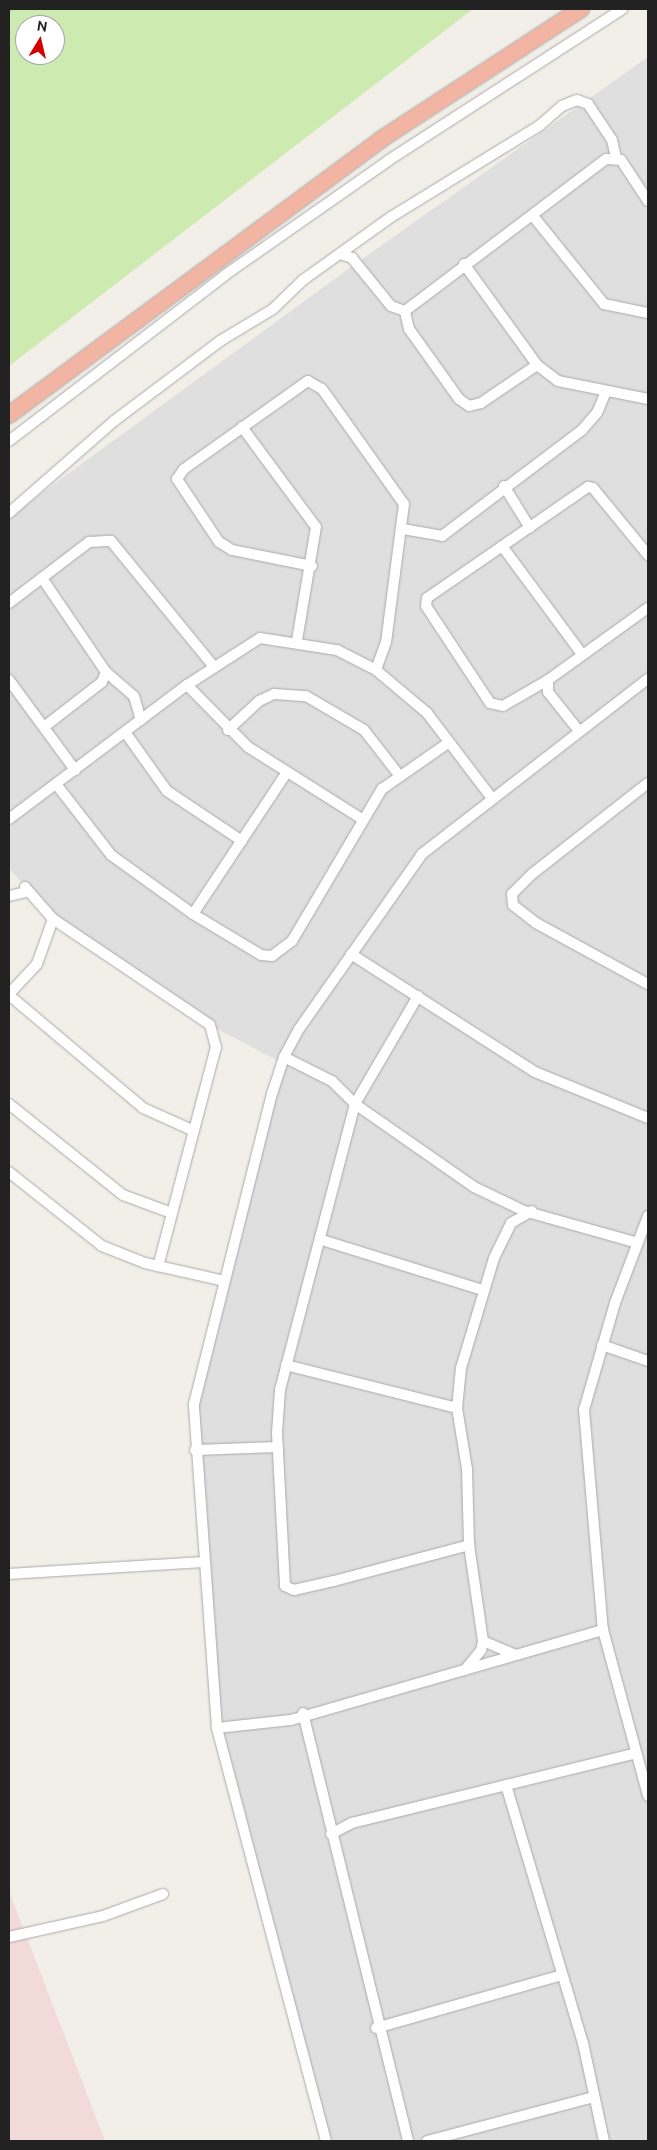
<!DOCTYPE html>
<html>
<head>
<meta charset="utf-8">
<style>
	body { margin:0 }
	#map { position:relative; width:657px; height:2150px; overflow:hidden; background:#f2efe9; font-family:Ubuntu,sans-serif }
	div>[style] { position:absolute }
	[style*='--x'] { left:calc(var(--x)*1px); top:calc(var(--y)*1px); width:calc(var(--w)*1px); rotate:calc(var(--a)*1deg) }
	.residential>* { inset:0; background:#e0dfdf }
	.commercial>* { inset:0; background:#f2dad9 }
	.grass>* { inset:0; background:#cdebb0 }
	.roads { filter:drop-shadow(0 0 1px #a9a9a9) drop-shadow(0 0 1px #a9a9a9) }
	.minor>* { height:10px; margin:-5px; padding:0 5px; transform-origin:5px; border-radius:5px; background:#fff }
	.trunk>* { height:16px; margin:-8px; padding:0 8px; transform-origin:8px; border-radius:8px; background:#f2b4a3 }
	span { translate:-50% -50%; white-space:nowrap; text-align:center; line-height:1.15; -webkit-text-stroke:4px #fff; paint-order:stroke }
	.frame { position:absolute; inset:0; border:10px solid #222; pointer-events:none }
	.north { position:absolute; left:15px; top:15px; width:50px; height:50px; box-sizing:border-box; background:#fff; border:1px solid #a7a7a7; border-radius:50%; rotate:9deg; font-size:14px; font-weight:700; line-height:20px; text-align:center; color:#222 }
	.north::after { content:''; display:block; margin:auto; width:18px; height:22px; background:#d40000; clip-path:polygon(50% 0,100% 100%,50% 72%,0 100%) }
</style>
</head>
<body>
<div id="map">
	<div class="residential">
		<i style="clip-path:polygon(648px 57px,648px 2141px,327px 2141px,222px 1724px,193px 1411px,280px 1062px,210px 1025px,53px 919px,9px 868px,9px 517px,351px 267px)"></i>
	</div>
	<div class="commercial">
		<i style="clip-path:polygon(9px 1891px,105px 2141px,9px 2141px)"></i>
	</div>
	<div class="grass">
		<i style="clip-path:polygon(evenodd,9px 9px,473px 9px,9px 366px,9px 9px,25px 25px,55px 25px,55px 55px,25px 55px,25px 25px)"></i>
	</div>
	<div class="roads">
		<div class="minor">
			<i style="--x:533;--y:216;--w:113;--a:51.1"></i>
			<i style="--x:604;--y:304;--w:45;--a:11.6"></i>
			<i style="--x:340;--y:254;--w:13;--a:18"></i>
			<i style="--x:352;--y:258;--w:62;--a:50.9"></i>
			<i style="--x:391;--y:306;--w:15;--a:20"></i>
			<i style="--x:464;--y:264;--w:125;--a:54.1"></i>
			<i style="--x:537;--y:365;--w:26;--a:37"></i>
			<i style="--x:558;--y:381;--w:92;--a:11.3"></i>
			<i style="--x:537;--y:365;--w:68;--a:145.8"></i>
			<i style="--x:481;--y:403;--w:12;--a:166"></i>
			<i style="--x:469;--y:406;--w:12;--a:-145"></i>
			<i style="--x:459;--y:399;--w:86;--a:-125.5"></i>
			<i style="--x:409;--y:329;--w:18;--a:-103"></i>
			<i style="--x:405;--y:311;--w:252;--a:-37.1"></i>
			<i style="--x:606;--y:159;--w:15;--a:4"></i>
			<i style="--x:621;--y:160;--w:49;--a:56.6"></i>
			<i style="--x:242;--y:427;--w:124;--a:53.5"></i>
			<i style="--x:316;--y:527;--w:116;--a:99.5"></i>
			<i style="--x:9;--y:441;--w:272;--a:-37.5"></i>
			<i style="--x:225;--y:275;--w:200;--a:-35"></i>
			<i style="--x:389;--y:160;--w:278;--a:-32.9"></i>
			<i style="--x:504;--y:486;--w:49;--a:58.2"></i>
			<i style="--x:9;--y:513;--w:140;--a:-41.2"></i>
			<i style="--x:114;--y:421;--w:133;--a:-37"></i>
			<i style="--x:220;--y:341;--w:62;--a:-31.1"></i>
			<i style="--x:273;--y:309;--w:42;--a:-44"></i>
			<i style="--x:303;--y:280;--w:108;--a:-35.6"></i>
			<i style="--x:391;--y:217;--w:174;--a:-31.6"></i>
			<i style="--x:539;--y:126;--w:30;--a:-41"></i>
			<i style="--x:562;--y:106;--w:16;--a:-22"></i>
			<i style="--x:577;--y:100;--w:12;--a:20"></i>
			<i style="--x:588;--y:104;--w:43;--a:56.3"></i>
			<i style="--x:612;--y:140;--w:18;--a:77"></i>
			<i style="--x:403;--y:529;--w:40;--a:10"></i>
			<i style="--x:442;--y:536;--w:176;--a:-37.1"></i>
			<i style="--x:582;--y:430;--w:23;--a:-49"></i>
			<i style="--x:597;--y:413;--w:21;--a:-67"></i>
			<i style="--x:502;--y:546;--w:134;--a:53.5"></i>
			<i style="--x:312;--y:566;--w:82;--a:-168.7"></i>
			<i style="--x:232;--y:550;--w:15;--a:-148"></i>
			<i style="--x:219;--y:542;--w:76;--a:-123.7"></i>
			<i style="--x:177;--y:479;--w:12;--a:-55"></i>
			<i style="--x:184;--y:469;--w:152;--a:-35.4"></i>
			<i style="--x:308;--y:381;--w:16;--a:30"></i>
			<i style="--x:322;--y:389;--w:141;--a:54.5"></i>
			<i style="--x:404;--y:504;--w:139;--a:97.4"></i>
			<i style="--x:386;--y:642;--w:30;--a:110"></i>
			<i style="--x:42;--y:578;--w:114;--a:55.8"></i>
			<i style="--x:106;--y:672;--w:11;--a:112"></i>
			<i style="--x:102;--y:682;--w:73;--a:142.2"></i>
			<i style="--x:9;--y:603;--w:101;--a:-37.3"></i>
			<i style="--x:89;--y:542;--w:22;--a:-3"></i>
			<i style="--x:111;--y:541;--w:163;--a:50.7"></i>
			<i style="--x:106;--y:672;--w:37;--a:41"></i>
			<i style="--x:134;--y:696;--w:25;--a:74"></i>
			<i style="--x:9;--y:680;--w:112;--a:53.7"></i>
			<i style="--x:548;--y:680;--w:52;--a:150"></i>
			<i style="--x:503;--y:706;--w:13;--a:-167"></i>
			<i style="--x:490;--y:703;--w:116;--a:-123.4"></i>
			<i style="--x:426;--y:606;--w:8;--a:-83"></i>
			<i style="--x:427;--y:598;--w:196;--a:-34.6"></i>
			<i style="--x:588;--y:487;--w:5;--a:11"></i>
			<i style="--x:593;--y:488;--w:87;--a:50.6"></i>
			<i style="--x:187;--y:685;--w:87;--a:45.5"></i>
			<i style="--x:248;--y:747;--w:135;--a:32.3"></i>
			<i style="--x:228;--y:730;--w:42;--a:-43.1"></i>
			<i style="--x:259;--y:701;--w:17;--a:-25"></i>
			<i style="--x:274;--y:694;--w:32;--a:4"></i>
			<i style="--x:306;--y:696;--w:67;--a:30.4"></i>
			<i style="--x:364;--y:730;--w:57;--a:52.1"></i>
			<i style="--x:579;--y:731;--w:50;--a:-128.5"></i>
			<i style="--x:548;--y:692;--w:12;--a:-90"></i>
			<i style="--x:548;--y:680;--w:123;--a:-35.8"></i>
			<i style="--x:125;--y:732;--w:72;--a:54.6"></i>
			<i style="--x:167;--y:791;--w:90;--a:33.7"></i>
			<i style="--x:648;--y:783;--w:147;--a:141.9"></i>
			<i style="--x:532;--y:874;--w:28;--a:135"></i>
			<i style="--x:512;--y:894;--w:11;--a:85"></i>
			<i style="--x:513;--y:905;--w:29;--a:38"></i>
			<i style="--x:536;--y:923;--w:128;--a:28.6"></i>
			<i style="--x:56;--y:784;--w:90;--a:52.2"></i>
			<i style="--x:111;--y:855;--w:101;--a:35.7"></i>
			<i style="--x:193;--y:914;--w:79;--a:31.1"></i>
			<i style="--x:261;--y:955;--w:11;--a:5"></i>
			<i style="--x:272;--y:956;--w:25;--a:-37"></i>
			<i style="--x:292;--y:941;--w:177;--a:-59.4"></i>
			<i style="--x:382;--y:789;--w:80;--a:-34.9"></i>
			<i style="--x:9;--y:819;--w:223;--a:-37"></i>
			<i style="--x:187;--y:685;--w:87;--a:-32.8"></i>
			<i style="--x:260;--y:638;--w:78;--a:8.9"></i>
			<i style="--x:337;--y:650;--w:44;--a:27.1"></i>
			<i style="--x:376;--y:670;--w:67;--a:40.1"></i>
			<i style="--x:427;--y:713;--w:106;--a:52.7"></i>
			<i style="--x:9;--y:896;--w:18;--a:-13"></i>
			<i style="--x:27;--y:892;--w:5;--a:-112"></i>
			<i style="--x:25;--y:887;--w:43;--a:48.8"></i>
			<i style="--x:53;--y:919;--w:189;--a:34"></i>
			<i style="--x:210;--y:1025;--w:23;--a:75"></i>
			<i style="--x:216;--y:1047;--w:227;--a:104.8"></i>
			<i style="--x:193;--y:914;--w:170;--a:-56.5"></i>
			<i style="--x:351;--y:954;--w:219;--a:32.7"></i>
			<i style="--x:535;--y:1072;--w:122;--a:22.2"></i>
			<i style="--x:9;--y:994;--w:41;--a:-47"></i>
			<i style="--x:37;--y:964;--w:48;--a:-70.4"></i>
			<i style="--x:9;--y:995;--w:175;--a:40.1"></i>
			<i style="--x:143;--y:1108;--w:54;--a:24.2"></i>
			<i style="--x:418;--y:996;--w:125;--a:120.3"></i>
			<i style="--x:355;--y:1104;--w:296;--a:104.7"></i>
			<i style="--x:280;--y:1390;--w:43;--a:94"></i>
			<i style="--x:277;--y:1433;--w:153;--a:87"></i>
			<i style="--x:285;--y:1586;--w:10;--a:24"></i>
			<i style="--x:294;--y:1590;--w:41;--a:-12.7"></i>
			<i style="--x:334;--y:1581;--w:140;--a:-14.9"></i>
			<i style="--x:284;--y:1057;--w:54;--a:26.6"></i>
			<i style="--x:332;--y:1081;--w:33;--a:45"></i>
			<i style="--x:355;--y:1104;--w:145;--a:34.9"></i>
			<i style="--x:474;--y:1187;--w:55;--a:25.6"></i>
			<i style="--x:524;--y:1211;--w:118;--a:15.7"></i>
			<i style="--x:9;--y:1104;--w:146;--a:38.6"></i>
			<i style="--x:123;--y:1195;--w:49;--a:20.3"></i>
			<i style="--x:9;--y:1172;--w:119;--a:38.5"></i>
			<i style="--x:102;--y:1246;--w:46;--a:21.6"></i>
			<i style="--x:145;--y:1263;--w:81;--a:12.8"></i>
			<i style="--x:648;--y:1216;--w:93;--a:110.8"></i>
			<i style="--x:615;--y:1303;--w:111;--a:106.2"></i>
			<i style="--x:584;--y:1410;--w:221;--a:85.1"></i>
			<i style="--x:603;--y:1630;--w:172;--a:74.8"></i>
			<i style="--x:322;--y:1240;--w:169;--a:17.3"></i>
			<i style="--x:602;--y:1345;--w:49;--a:19.2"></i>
			<i style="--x:286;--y:1365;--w:176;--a:14.1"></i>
			<i style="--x:195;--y:1450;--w:83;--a:-2.1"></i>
			<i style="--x:9;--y:1574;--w:194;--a:-3.5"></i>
			<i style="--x:483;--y:1641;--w:34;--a:23"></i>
			<i style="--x:465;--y:1670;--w:26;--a:-51"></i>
			<i style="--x:481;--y:1650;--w:9;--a:-77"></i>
			<i style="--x:483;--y:1641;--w:97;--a:-98.3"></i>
			<i style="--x:469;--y:1545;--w:76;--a:-91.5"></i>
			<i style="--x:467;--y:1469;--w:62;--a:-99.3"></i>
			<i style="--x:457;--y:1408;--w:40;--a:-84.3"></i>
			<i style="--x:461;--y:1368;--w:115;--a:-73.3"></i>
			<i style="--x:494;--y:1258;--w:39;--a:-64"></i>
			<i style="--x:511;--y:1223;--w:24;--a:-30"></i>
			<i style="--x:303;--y:1713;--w:441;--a:76.2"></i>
			<i style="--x:217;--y:1728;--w:74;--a:-6.2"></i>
			<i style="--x:291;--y:1720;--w:325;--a:-16.1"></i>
			<i style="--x:506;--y:1785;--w:269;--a:73.4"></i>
			<i style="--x:583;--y:2043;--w:100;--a:77.9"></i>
			<i style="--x:331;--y:1834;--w:24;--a:-28"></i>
			<i style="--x:352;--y:1823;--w:292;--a:-13.8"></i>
			<i style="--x:9;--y:1937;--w:96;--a:-12.6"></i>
			<i style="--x:103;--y:1916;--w:64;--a:-20.1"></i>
			<i style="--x:376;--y:2028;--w:193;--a:-15.9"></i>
			<i style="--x:326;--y:2141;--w:427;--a:-104.8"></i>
			<i style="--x:217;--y:1728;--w:325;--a:-94.1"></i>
			<i style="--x:194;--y:1404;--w:320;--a:-75.9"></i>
			<i style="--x:272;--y:1094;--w:39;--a:-72"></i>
			<i style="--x:284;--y:1057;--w:32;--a:-62"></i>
			<i style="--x:299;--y:1029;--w:214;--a:-54.9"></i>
			<i style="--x:422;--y:854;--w:286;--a:-37.8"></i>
			<i style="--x:427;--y:2141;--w:172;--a:-14.8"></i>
		</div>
		<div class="trunk">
			<i style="--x:9;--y:415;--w:462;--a:-36.5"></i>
			<i style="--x:380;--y:140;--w:240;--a:-33.1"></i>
		</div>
	</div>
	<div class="frame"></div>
	<div class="north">N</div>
</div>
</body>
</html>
